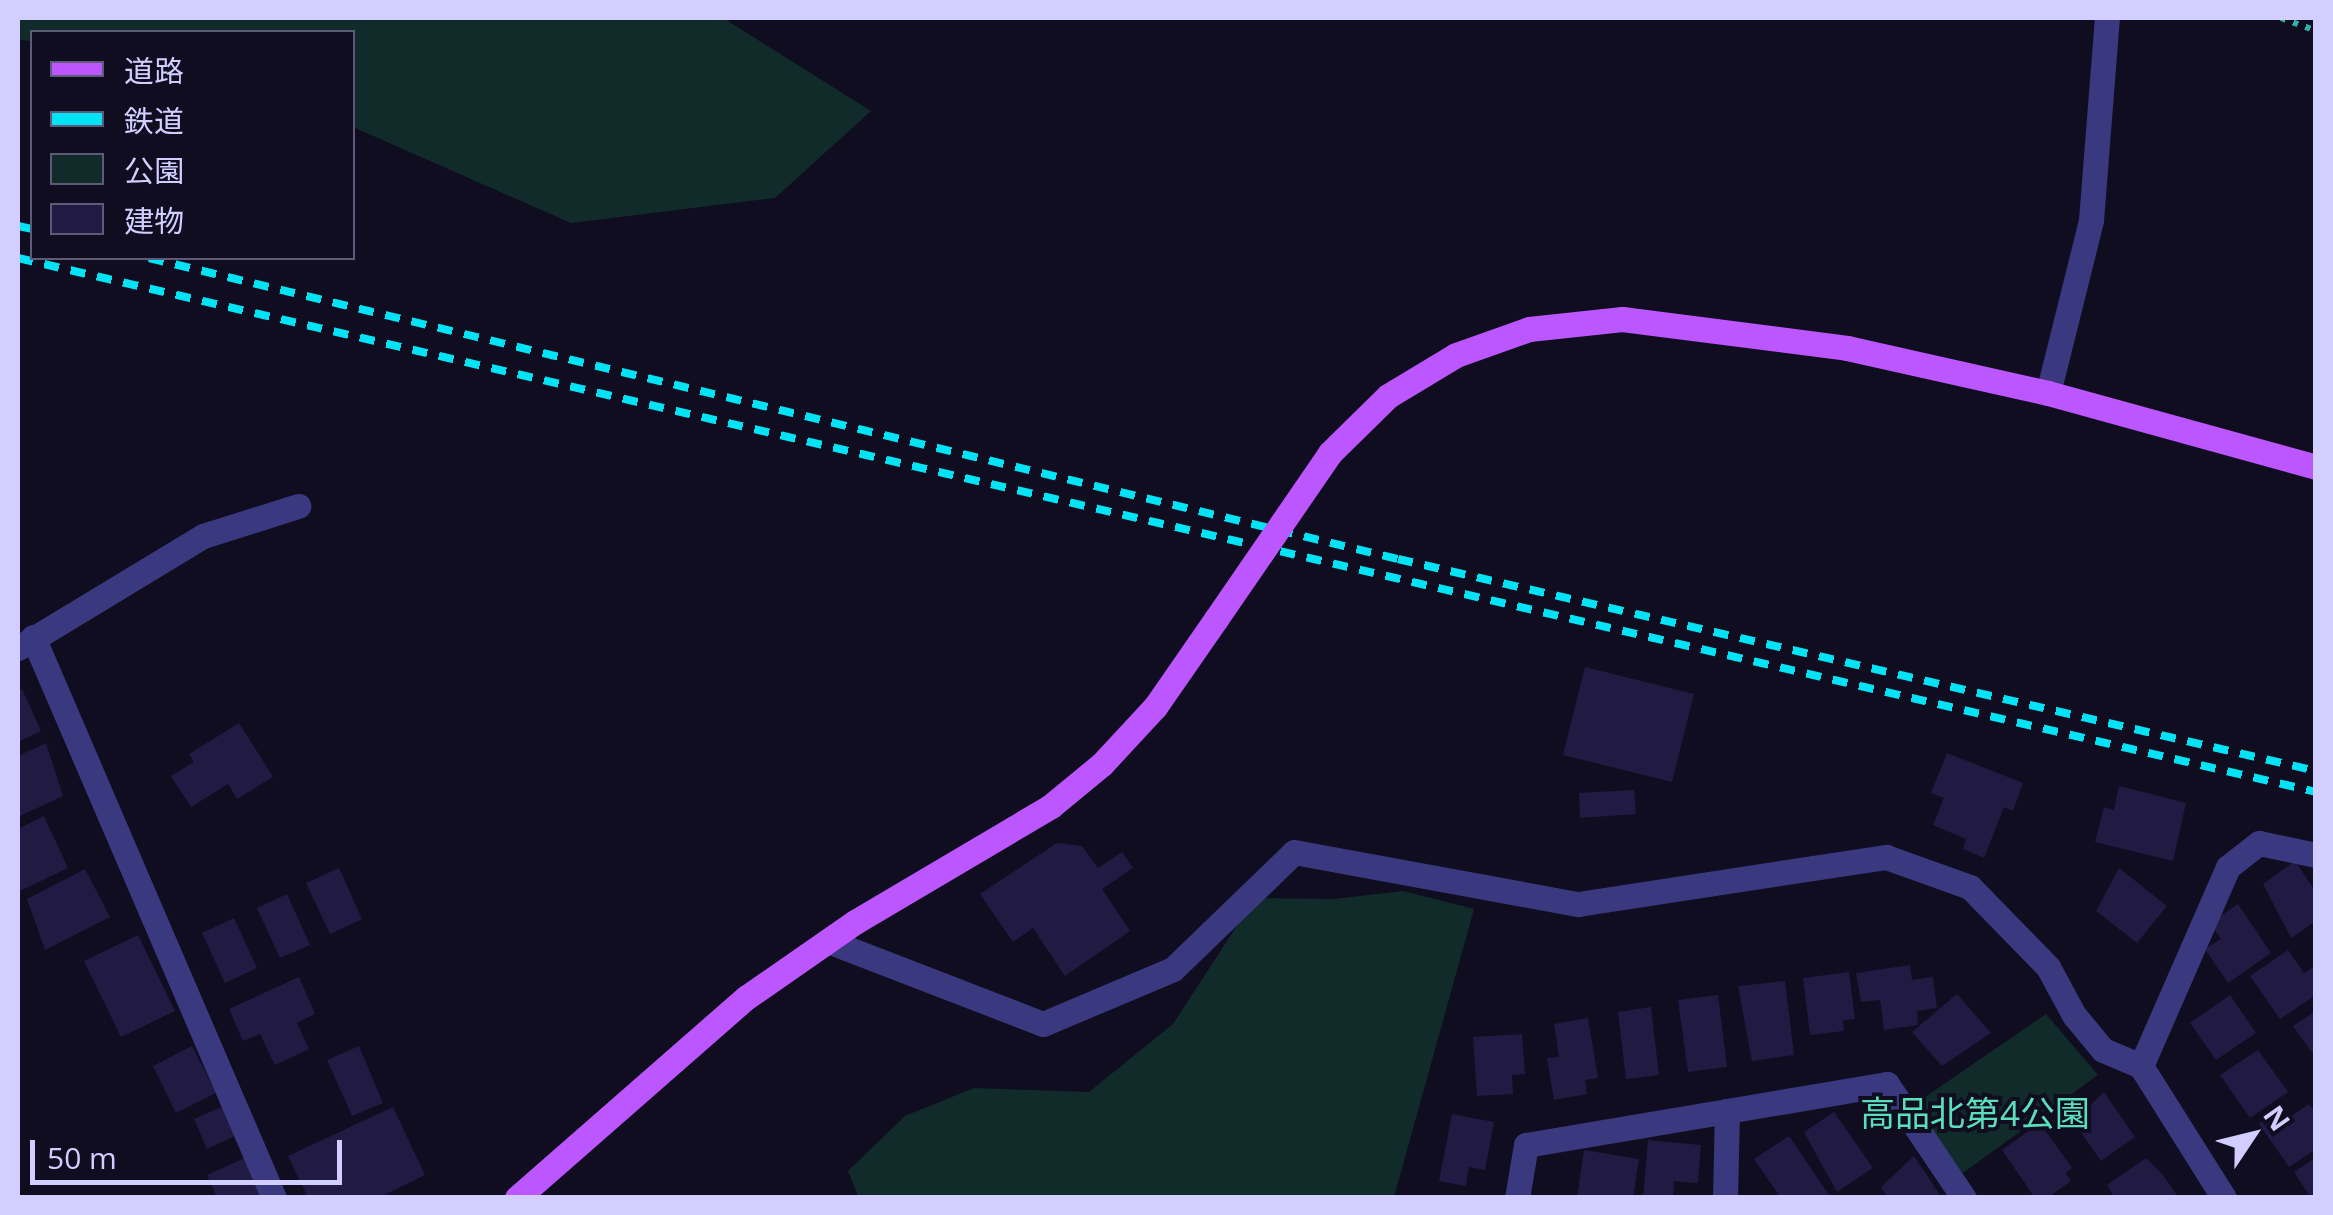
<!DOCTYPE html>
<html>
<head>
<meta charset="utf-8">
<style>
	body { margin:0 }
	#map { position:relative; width:2333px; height:1215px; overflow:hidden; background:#100d21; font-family:"Open Sans","Noto Sans JP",sans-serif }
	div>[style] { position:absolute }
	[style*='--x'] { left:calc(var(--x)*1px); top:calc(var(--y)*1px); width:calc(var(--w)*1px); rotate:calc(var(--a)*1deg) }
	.green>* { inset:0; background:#102b2a }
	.building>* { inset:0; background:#211a42 }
	.path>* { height:6px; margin-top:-3px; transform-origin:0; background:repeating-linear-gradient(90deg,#2fb2a7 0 5px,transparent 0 13px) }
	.minor>* { height:25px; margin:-12.5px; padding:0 12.5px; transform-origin:12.5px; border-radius:12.5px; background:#3a3980 }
	.primary>* { height:25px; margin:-12.5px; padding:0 12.5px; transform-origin:12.5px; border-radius:12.5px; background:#bc56fe }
	.rail>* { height:8px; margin-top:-4px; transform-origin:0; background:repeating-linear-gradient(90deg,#02e3f6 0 15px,transparent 0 27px) }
	.primary-bridge>* { height:25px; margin:-12.5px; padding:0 12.5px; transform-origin:12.5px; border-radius:12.5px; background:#bc56fe }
	span { translate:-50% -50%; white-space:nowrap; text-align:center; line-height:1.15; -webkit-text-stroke:8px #100d21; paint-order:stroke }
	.park-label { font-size:35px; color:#5bdeba }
	.frame { position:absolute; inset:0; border:20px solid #d2ceff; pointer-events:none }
	.legend { position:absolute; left:30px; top:30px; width:325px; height:230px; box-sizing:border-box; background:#100d21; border:2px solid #5e5a7a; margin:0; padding:12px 18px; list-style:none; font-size:30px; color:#d2ceff }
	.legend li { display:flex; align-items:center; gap:20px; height:50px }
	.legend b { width:50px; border:2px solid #5e5a7a }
	.north { position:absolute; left:2203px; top:1085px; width:100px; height:100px; -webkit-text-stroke:8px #100d21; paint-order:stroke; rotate:55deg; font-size:28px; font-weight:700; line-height:40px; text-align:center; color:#d2ceff }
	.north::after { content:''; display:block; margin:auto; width:35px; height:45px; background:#d2ceff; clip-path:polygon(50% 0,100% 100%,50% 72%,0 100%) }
	.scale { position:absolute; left:30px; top:1140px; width:312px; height:45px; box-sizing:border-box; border:5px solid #d2ceff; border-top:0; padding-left:12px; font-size:30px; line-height:35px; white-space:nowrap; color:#d2ceff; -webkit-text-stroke:8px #100d21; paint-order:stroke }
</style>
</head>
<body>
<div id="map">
	<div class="green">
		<i style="clip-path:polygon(18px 18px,723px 18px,871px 111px,775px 198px,571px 223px,353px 127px,352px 32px,32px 32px,32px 41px,18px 40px)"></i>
		<i style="clip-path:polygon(1403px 891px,1474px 909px,1394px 1197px,859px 1198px,848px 1171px,905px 1116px,974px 1088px,1089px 1092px,1173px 1024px,1255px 898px,1334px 899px)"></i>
		<i style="clip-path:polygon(2046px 1014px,2098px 1075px,1960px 1175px,1912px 1106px)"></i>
	</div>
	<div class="building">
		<i style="clip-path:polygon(1585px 667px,1694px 694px,1672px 782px,1563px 755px)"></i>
		<i style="clip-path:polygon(22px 689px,41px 731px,18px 742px,18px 691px)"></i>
		<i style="clip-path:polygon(239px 723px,273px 777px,237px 799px,228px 784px,191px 807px,171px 776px,194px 762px,189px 754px)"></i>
		<i style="clip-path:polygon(46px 743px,63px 796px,18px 817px,18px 756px)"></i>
		<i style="clip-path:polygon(1947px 753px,2023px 783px,2013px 811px,2004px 807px,1984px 858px,1963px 849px,1966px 839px,1933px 825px,1944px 798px,1931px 793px)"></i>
		<i style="clip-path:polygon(2119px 786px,2186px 803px,2173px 861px,2095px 842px,2104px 807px,2114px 810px)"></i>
		<i style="clip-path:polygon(1634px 790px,1636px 814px,1580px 818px,1579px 793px)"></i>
		<i style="clip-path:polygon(44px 816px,68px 868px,18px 892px,18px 829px)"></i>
		<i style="clip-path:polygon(1057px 843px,1082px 846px,1098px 868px,1122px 852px,1133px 868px,1102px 889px,1130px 931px,1065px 976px,1033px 928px,1013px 942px,980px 894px)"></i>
		<i style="clip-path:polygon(2295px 861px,2316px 892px,2316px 921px,2291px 938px,2263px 884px)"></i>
		<i style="clip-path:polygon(339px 868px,362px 919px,330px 934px,306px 883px)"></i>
		<i style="clip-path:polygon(2119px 868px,2167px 906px,2137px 943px,2096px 911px)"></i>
		<i style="clip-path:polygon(85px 869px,110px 917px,45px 950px,27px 899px)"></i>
		<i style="clip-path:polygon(287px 894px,310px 945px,280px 958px,257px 908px)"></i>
		<i style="clip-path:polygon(2238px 904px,2271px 953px,2228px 983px,2205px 949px,2221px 939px,2210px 923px)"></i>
		<i style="clip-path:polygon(234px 918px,257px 968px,225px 983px,202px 933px)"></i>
		<i style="clip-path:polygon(138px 935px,175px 1011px,121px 1037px,84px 961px)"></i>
		<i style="clip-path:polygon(2288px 950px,2304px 973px,2316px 965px,2316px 995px,2280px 1019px,2250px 976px)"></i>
		<i style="clip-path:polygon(1910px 965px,1912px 980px,1933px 977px,1937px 1008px,1917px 1011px,1918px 1025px,1884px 1030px,1880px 1000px,1861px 1002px,1856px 973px)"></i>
		<i style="clip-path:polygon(1849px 972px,1855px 1019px,1843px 1020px,1844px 1031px,1810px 1035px,1803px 978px)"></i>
		<i style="clip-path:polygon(299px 977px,315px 1014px,297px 1023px,309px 1049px,275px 1065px,260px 1034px,243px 1041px,229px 1009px)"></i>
		<i style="clip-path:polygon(1785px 981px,1794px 1055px,1752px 1061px,1738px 986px)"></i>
		<i style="clip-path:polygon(1957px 994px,1991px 1033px,1942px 1066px,1912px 1032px)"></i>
		<i style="clip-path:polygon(1718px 995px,1727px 1067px,1688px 1072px,1678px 1000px)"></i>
		<i style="clip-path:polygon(2230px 995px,2256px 1033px,2216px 1060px,2190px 1023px)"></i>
		<i style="clip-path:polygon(1651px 1007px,1659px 1075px,1626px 1079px,1618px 1012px)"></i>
		<i style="clip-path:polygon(2316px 1011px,2316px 1058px,2293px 1026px)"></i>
		<i style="clip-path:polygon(1588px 1018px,1598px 1078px,1585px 1080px,1587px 1094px,1554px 1100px,1547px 1058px,1559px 1057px,1554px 1024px)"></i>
		<i style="clip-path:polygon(1522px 1034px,1525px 1074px,1512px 1075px,1513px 1094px,1477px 1096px,1473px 1037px)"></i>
		<i style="clip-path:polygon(192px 1046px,216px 1093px,176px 1113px,153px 1066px)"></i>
		<i style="clip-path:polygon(359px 1046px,383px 1103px,352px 1116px,327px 1060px)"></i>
		<i style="clip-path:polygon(2258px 1050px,2288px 1092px,2250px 1118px,2220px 1075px)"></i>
		<i style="clip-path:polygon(2104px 1092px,2135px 1137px,2101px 1161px,2073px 1121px)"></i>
		<i style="clip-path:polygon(2309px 1104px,2316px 1114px,2316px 1149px,2289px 1167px,2259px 1124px,2283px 1107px,2290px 1117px)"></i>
		<i style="clip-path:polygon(226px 1105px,239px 1134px,207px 1149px,194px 1119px)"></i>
		<i style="clip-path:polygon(393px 1107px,425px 1175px,378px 1198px,308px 1198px,288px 1156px)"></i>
		<i style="clip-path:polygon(1834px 1112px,1873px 1168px,1837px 1192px,1804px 1132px)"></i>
		<i style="clip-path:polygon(1452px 1114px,1494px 1122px,1485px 1170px,1469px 1167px,1466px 1186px,1439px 1181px)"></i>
		<i style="clip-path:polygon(2040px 1123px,2072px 1168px,2066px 1173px,2071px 1181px,2047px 1198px,2035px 1198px,2002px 1150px)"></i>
		<i style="clip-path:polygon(1789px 1136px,1831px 1198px,1781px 1198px,1754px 1159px)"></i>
		<i style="clip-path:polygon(1648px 1140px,1701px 1145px,1698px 1183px,1674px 1181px,1673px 1198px,1643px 1198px)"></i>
		<i style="clip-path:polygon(1584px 1150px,1639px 1159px,1633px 1198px,1577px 1198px)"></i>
		<i style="clip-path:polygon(1914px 1156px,1942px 1198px,1888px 1198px,1881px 1187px)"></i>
		<i style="clip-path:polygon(247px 1157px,266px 1198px,217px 1198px,207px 1175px)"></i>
		<i style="clip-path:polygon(2316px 1157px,2316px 1198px,2311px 1198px,2294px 1172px)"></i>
		<i style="clip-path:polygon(2146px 1158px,2163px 1175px,2179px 1198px,2115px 1198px,2107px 1185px)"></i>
	</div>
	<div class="path">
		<i style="--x:2281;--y:18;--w:37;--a:20"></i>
	</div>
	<div class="minor">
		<i style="--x:2048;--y:393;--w:178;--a:-76"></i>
		<i style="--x:2091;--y:220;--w:203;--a:-85.5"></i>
		<i style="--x:33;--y:637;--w:611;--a:66.75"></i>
		<i style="--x:18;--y:648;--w:216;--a:-31.2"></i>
		<i style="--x:203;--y:536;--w:100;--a:-17.5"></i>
		<i style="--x:828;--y:941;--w:230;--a:21.1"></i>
		<i style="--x:1043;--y:1024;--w:141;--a:-22.9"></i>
		<i style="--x:1173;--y:969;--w:168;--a:-44"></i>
		<i style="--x:1294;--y:852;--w:289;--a:10.4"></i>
		<i style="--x:1578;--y:904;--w:312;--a:-8.7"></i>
		<i style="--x:1886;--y:857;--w:89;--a:19.7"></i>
		<i style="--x:1970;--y:887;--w:112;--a:45.7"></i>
		<i style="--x:2048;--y:967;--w:55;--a:61.6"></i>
		<i style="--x:2074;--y:1015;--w:45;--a:50.4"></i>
		<i style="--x:2103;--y:1050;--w:41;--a:22.8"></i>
		<i style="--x:1517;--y:1198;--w:54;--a:-80.4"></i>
		<i style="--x:1526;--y:1145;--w:366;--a:-9.6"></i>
		<i style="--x:1887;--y:1084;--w:138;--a:56"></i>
		<i style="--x:1725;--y:1198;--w:87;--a:-88.7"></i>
		<i style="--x:2224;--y:1198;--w:156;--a:-122.2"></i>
		<i style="--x:2141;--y:1066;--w:217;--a:-66.4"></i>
		<i style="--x:2228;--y:867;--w:39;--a:-38"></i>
		<i style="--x:2259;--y:843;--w:58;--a:11.9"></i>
	</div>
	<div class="primary">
		<i style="--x:1330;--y:453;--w:81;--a:-44.5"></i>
		<i style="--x:1388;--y:396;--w:79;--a:-31.1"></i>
		<i style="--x:1456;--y:355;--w:77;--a:-19.6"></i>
		<i style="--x:1529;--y:329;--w:94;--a:-6.1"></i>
		<i style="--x:1622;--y:319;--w:227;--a:7.3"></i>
		<i style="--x:1847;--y:348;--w:206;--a:12.6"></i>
		<i style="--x:2048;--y:393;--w:278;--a:15.4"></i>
		<i style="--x:517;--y:1198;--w:305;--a:-41.2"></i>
		<i style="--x:747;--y:997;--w:131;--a:-34.8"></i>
		<i style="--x:855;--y:922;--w:228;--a:-30.6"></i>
		<i style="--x:1051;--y:806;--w:66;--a:-39.5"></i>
		<i style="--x:1102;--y:764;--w:78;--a:-47.1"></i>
		<i style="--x:1155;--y:707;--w:107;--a:-55.3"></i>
	</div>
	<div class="rail">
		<i style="--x:18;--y:226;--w:14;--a:12"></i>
		<i style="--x:18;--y:258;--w:2359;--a:13.08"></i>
		<i style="--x:149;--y:258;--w:1285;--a:13.55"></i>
		<i style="--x:1398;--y:559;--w:942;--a:13"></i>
	</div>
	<div class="primary-bridge">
		<i style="--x:1216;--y:619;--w:201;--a:-55.5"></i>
	</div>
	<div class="park-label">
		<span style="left:1975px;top:1113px">高品北第4公園</span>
	</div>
	<div class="frame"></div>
	<ul class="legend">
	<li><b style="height:12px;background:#bc56fe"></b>道路</li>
	<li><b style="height:12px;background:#02e3f6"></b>鉄道</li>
	<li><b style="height:28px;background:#102b2a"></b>公園</li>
	<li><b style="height:28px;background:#211a42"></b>建物</li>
	</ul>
	<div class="north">N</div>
	<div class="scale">50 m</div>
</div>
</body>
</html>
